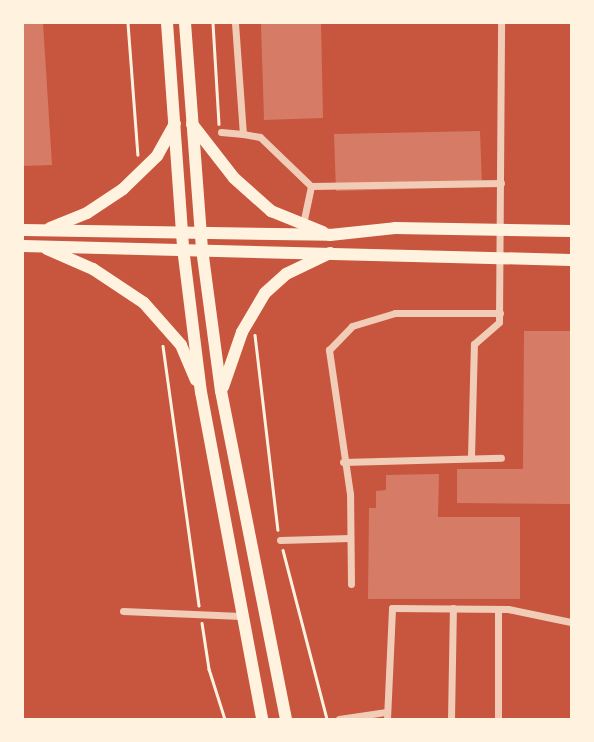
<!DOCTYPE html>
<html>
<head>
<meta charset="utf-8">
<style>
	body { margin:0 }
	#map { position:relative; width:594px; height:742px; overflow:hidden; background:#c8553d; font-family:Barlow,sans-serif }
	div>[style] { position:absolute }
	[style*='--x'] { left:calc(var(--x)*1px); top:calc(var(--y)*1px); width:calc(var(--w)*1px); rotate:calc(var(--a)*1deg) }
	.building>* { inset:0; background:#d67c66 }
	.path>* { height:2.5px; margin:-1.25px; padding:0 1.25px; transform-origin:1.25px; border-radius:1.25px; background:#fff3e0 }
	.minor>* { height:7px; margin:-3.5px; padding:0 3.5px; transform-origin:3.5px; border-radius:3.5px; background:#f1ccb7 }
	.primary>* { height:12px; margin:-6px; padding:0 6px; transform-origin:6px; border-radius:6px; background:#fff3e0 }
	span { translate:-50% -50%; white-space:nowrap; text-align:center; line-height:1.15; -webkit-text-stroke:5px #fff3e0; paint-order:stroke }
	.frame { position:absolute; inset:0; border:24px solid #fff3e0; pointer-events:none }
</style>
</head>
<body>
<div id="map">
	<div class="building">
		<i style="clip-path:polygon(23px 23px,43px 23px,52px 165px,23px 166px)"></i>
		<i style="clip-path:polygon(261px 23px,321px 23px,323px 118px,264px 120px)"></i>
		<i style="clip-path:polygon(480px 131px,482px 187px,336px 191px,334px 134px)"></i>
		<i style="clip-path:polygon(524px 331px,571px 331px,571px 504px,457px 503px,457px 469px,523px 469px)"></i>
		<i style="clip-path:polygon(439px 474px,438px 517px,520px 517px,520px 599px,368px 599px,369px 508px,376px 508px,376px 491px,386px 490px,386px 475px)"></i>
	</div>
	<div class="path">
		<i style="--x:128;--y:23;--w:132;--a:85.7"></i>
		<i style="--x:213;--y:23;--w:101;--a:86.6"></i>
		<i style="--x:255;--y:335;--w:196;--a:83.3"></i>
		<i style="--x:163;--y:346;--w:262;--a:82.1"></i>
		<i style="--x:283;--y:550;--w:175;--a:75.4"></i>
		<i style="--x:202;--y:623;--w:47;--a:81.3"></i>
		<i style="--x:209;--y:669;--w:52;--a:72.3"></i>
	</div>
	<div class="minor">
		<i style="--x:235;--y:23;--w:111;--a:85.9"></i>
		<i style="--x:243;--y:134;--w:17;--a:10"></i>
		<i style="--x:260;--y:137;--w:71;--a:43.9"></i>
		<i style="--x:311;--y:186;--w:190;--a:-0.9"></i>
		<i style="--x:221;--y:132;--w:22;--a:5"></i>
		<i style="--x:303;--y:224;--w:39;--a:-78"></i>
		<i style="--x:471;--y:457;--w:113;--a:-88.5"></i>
		<i style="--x:474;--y:344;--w:33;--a:-41"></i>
		<i style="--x:499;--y:322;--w:299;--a:-89.6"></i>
		<i style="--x:343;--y:462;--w:158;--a:-1.5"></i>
		<i style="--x:280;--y:540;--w:70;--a:-1.6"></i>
		<i style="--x:351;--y:584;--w:90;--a:-90.6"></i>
		<i style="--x:350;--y:494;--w:146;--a:-98.3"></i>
		<i style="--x:329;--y:350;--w:33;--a:-46"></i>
		<i style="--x:352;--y:326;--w:45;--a:-16.8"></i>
		<i style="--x:395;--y:313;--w:105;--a:0"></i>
		<i style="--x:123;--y:611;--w:118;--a:2.4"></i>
		<i style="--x:339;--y:719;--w:48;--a:-8.5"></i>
		<i style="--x:387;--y:719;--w:111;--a:-87.4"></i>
		<i style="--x:392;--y:608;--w:116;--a:0.5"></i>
		<i style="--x:508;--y:609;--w:64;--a:11.7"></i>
		<i style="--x:451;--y:719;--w:111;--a:-89"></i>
		<i style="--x:498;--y:719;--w:110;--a:-90"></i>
	</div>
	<div class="primary">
		<i style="--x:167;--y:23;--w:226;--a:85.9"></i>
		<i style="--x:183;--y:248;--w:145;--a:82.9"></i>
		<i style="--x:201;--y:392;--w:333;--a:79.4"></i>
		<i style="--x:185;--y:23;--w:227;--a:85.7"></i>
		<i style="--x:202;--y:249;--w:143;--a:82.4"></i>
		<i style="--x:221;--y:391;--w:334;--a:78.8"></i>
		<i style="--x:192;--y:124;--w:68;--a:52.1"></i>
		<i style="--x:234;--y:178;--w:50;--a:41.7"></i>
		<i style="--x:271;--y:211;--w:56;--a:22"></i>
		<i style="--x:50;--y:228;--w:40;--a:-22"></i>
		<i style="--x:87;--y:213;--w:43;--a:-33.7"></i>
		<i style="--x:123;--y:189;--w:47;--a:-44.1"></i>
		<i style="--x:157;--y:156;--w:37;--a:-61"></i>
		<i style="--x:23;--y:230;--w:307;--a:0.9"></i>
		<i style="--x:330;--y:235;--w:65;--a:-6.1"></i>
		<i style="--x:395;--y:228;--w:176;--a:1"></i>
		<i style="--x:23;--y:246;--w:548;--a:1.46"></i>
		<i style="--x:47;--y:249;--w:50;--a:23.5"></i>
		<i style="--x:93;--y:269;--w:61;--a:33.7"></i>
		<i style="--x:144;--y:303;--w:56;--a:48.6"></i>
		<i style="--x:181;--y:345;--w:38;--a:67"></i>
		<i style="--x:223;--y:387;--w:58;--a:-70.9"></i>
		<i style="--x:242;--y:332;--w:45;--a:-59.5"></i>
		<i style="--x:265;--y:293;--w:28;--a:-42"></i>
		<i style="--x:286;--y:274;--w:49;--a:-25.5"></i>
	</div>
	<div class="frame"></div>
</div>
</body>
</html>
